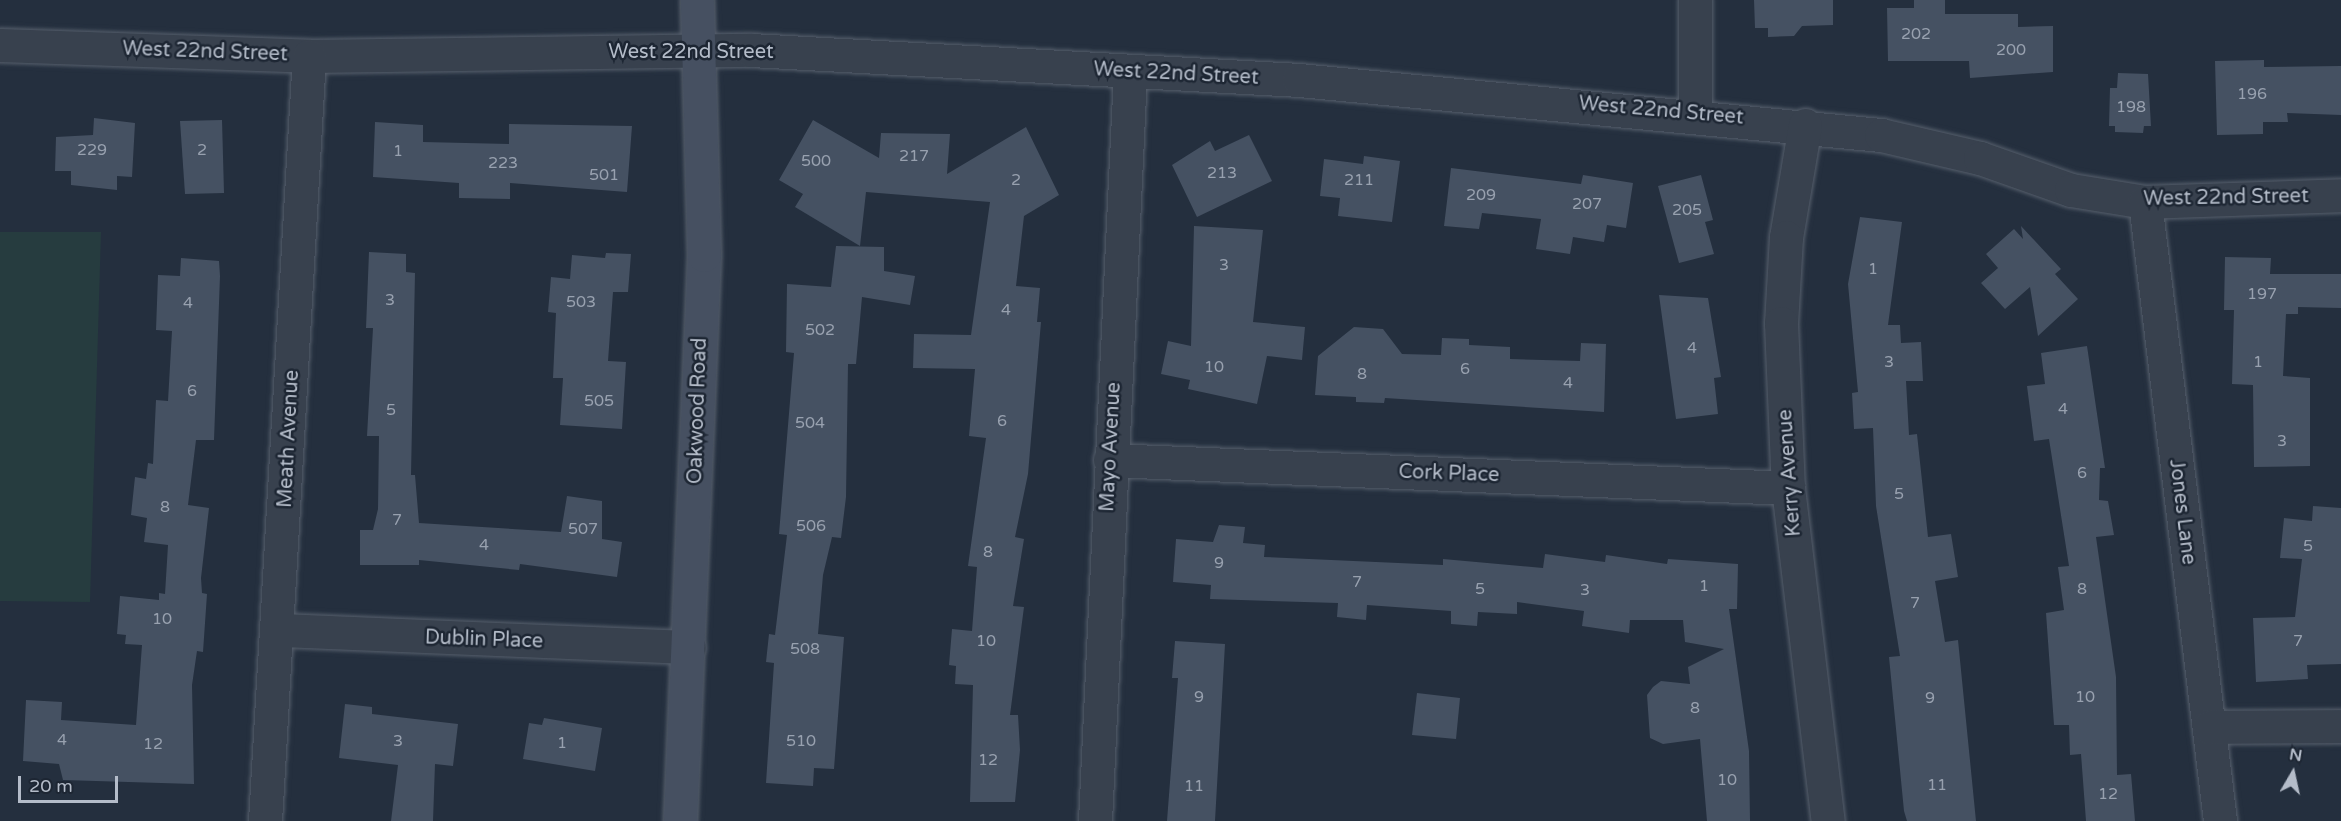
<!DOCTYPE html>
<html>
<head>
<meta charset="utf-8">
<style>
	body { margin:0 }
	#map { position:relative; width:2341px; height:821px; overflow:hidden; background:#242f3e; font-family:"Varela Round",sans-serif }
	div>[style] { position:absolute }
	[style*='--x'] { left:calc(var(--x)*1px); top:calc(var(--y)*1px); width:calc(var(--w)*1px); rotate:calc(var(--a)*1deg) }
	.green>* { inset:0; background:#263c3f }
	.building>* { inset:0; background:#455162 }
	.roads { filter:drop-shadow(0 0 2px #565f6c) drop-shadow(0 0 2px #565f6c) }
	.street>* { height:33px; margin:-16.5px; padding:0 16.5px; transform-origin:16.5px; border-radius:16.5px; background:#38414e }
	.secondary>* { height:33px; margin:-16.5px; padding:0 16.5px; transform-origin:16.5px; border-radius:16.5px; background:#465061 }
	span { translate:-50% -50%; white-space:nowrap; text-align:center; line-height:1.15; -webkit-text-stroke:5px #1d2633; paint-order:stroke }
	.number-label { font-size:16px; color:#98a1af }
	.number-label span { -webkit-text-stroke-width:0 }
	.street-label { font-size:20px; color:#b4bcc9 }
	.north { position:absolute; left:2263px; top:743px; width:60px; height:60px; -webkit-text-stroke:4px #1d2633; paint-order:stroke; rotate:9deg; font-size:16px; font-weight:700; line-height:24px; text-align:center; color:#b4bcc9 }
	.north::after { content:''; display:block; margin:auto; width:21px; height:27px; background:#b4bcc9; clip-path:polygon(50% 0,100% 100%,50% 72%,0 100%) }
	.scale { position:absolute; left:18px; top:776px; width:100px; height:27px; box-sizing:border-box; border:3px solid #b4bcc9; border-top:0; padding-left:8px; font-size:18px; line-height:21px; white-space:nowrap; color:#b4bcc9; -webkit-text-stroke:4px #1d2633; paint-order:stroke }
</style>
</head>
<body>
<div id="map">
	<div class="green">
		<i style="clip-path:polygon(0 232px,101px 232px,90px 602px,0 601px)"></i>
	</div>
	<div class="building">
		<i style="clip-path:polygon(1754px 0,1833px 0,1833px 25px,1802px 26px,1794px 36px,1768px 37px,1768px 28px,1755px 28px)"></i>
		<i style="clip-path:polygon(1914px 0,1945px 0,1945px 14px,2018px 14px,2018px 27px,2053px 26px,2053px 72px,1970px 78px,1969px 61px,1888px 61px,1887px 8px,1914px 8px)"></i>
		<i style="clip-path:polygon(2264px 60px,2264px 67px,2341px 66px,2341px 115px,2287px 113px,2288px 122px,2263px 122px,2263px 134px,2217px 135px,2215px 61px)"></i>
		<i style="clip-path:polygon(2118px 73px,2148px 74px,2151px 126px,2144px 126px,2143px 133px,2115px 132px,2115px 126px,2109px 126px,2110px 88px,2117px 88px)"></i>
		<i style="clip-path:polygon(94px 118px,135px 123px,132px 177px,117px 176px,117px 190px,71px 185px,71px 171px,55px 171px,56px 137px,93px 135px)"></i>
		<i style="clip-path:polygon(222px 120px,224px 193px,185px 194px,180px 121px)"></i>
		<i style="clip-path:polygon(813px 120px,879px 158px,881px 133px,950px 134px,947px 174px,1026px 127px,1059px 195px,1024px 216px,1016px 286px,1040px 288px,1037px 322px,1041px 322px,1028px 474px,1015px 537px,1024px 539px,1013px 606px,1024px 607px,1010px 715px,1018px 715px,1020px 750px,1015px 802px,970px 802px,973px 685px,955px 684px,956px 666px,949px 665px,952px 629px,972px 631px,977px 567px,968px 566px,986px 438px,969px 436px,975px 369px,913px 368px,914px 334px,971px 335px,990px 202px,866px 192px,860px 246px,795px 207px,803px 194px,779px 180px)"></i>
		<i style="clip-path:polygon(375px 122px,423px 125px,423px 142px,509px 144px,509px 124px,632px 126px,627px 192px,510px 183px,510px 199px,459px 198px,459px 183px,373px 177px)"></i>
		<i style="clip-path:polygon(1249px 135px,1272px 181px,1197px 217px,1172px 165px,1210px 141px,1215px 151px)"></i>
		<i style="clip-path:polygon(1364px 156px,1400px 161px,1392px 222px,1338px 216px,1340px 198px,1320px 196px,1324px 159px,1363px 164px)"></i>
		<i style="clip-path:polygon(1451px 168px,1581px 184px,1583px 175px,1633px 183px,1626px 228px,1607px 225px,1604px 242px,1573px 237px,1570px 254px,1536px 249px,1541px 219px,1482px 213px,1479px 229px,1444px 226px)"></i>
		<i style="clip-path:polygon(1701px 175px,1713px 220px,1705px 222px,1714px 254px,1679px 263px,1658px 186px)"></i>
		<i style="clip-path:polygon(1860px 217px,1902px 222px,1888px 325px,1900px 325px,1901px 343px,1921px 342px,1923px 381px,1906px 381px,1909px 435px,1917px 434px,1928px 537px,1951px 534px,1958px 577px,1935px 581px,1945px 642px,1958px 640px,1976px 821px,1907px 821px,1904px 811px,1889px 657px,1900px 656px,1876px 506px,1873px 428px,1854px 429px,1852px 393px,1858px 392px,1848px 284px)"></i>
		<i style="clip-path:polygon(1194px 226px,1263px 230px,1253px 322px,1305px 327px,1302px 360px,1267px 356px,1257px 404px,1188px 389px,1190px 380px,1161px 374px,1168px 341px,1191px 346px)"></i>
		<i style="clip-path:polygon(2021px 226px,2061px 269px,2055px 274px,2078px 299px,2038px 336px,2030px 287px,2005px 309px,1981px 283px,1998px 268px,1986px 254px,2014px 229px,2023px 239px)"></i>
		<i style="clip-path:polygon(836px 246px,884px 247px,884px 271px,915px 276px,910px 305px,862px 297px,856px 364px,848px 364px,846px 497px,841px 538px,832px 537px,823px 575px,818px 634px,844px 637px,834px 769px,814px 768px,813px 786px,766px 783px,774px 663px,766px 662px,769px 634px,775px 635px,787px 535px,779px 534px,794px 353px,786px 352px,787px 284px,831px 287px)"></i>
		<i style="clip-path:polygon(369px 252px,406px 254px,406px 272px,415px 273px,411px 475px,415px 475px,419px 523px,561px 532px,567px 496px,602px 501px,602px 539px,622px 542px,617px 577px,520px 564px,519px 570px,419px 560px,419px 565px,360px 565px,360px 530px,373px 530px,378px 509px,379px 436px,367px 436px,373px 328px,366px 328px)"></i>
		<i style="clip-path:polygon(606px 253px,631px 254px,628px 292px,613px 292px,608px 361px,626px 362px,622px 429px,560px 425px,563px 378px,553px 378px,556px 313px,548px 312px,551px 277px,570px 279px,572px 255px,605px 258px)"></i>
		<i style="clip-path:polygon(2225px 257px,2271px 258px,2270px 274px,2341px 274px,2341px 308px,2298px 307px,2298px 314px,2286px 314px,2283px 376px,2310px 378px,2310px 466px,2254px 467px,2253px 385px,2232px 384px,2234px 310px,2224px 310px)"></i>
		<i style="clip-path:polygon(181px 258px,219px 261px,220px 276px,214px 440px,196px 440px,188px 505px,209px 508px,201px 578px,202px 593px,207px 594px,203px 652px,197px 651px,192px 685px,194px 784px,63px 780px,59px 764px,23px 761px,26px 700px,62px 702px,61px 720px,136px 725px,142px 645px,125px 644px,126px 635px,117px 634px,120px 596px,159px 600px,159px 593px,165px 594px,168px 545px,144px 542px,147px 518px,131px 515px,135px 477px,146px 479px,148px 463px,153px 464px,156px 400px,168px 401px,172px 331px,156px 330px,158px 275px,180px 276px)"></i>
		<i style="clip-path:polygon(1659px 295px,1708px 298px,1721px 377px,1714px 378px,1718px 414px,1676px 419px)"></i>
		<i style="clip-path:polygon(1354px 327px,1383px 329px,1402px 354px,1441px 355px,1442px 338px,1469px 339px,1469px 345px,1510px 347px,1510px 359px,1580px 361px,1581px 343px,1606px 344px,1604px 412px,1385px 398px,1384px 403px,1356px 402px,1356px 397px,1315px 395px,1318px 356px)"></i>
		<i style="clip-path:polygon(2087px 346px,2105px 468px,2100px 468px,2099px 500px,2108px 501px,2114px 535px,2096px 537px,2116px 677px,2117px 775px,2131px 774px,2135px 821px,2086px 821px,2081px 754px,2070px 755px,2069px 725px,2054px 725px,2046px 613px,2064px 610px,2058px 567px,2069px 566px,2049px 439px,2034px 441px,2027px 386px,2045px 384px,2041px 353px)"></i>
		<i style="clip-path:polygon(2313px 506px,2341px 508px,2341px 664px,2307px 665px,2308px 679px,2256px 682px,2253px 618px,2295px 617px,2302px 559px,2280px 558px,2284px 518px,2312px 521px)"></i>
		<i style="clip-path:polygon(1219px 525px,1245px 527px,1243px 543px,1265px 545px,1264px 557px,1443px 565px,1443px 559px,1543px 568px,1545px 554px,1605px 562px,1606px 555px,1667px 564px,1668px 559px,1738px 564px,1737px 609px,1729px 609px,1749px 751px,1750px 821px,1707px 821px,1700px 739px,1663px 744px,1650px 738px,1647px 695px,1653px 687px,1661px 681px,1690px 684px,1688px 667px,1724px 649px,1685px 642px,1683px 620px,1630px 620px,1629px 633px,1582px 626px,1584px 611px,1517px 602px,1517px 614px,1478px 612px,1477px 626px,1451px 624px,1451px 611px,1367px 605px,1366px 620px,1337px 617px,1338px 603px,1210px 599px,1211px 585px,1173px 582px,1176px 539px,1213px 542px)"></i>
		<i style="clip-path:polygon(1175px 641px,1225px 644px,1215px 821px,1167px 821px,1178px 678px,1172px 678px)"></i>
		<i style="clip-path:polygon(1417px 693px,1460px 698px,1456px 739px,1412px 735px)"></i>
		<i style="clip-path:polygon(345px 704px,372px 707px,372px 714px,458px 724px,453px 766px,435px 764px,433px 821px,391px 821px,398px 765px,339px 758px)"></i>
		<i style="clip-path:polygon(544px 718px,602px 728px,595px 771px,523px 759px,529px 723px,542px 725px)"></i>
	</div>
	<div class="roads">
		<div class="street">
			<i style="--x:1695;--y:0;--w:113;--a:90"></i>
			<i style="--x:0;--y:45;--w:309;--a:2"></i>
			<i style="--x:309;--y:56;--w:442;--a:-0.8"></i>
			<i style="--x:751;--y:50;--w:549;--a:3.13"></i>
			<i style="--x:1299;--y:80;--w:585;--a:5.4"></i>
			<i style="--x:1881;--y:135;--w:102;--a:13.1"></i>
			<i style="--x:1980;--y:158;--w:96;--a:19.4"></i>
			<i style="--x:2071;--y:190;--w:75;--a:9.2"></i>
			<i style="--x:2145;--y:202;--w:196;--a:-2"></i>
			<i style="--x:1805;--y:125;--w:114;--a:99.6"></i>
			<i style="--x:1786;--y:237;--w:86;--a:93.3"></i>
			<i style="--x:1781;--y:323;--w:165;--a:87.6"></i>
			<i style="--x:1788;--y:488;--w:335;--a:83.2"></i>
			<i style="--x:2145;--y:202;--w:624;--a:83.09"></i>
			<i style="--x:1110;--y:460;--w:679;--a:2.36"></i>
			<i style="--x:280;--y:630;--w:409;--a:2.4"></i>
			<i style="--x:2209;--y:727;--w:132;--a:-0.4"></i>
			<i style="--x:265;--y:821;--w:766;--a:-86.71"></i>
			<i style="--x:1095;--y:821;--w:750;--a:-87.32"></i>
		</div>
		<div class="secondary">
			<i style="--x:680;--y:821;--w:567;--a:-87.57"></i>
			<i style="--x:704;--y:255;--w:255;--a:-91.6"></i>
		</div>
	</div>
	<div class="number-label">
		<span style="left:1916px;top:34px">202</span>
		<span style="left:2011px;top:50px">200</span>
		<span style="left:2252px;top:94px">196</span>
		<span style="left:2131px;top:107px">198</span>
		<span style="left:92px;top:150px">229</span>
		<span style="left:202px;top:150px">2</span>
		<span style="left:398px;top:151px">1</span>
		<span style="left:914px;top:156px">217</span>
		<span style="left:816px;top:161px">500</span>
		<span style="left:503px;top:163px">223</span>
		<span style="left:1222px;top:173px">213</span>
		<span style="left:604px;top:175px">501</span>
		<span style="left:1016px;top:180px">2</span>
		<span style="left:1359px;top:180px">211</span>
		<span style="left:1481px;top:195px">209</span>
		<span style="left:1587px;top:204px">207</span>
		<span style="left:1687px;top:210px">205</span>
		<span style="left:1224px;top:265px">3</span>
		<span style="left:1873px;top:269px">1</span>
		<span style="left:2262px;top:294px">197</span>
		<span style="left:390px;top:300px">3</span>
		<span style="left:581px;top:302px">503</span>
		<span style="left:188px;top:303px">4</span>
		<span style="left:1006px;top:310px">4</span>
		<span style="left:820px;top:330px">502</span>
		<span style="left:1692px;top:348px">4</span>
		<span style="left:1889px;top:362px">3</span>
		<span style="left:2258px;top:362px">1</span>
		<span style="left:1214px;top:367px">10</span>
		<span style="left:1465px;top:369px">6</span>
		<span style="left:1362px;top:374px">8</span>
		<span style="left:1568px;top:383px">4</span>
		<span style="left:192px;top:391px">6</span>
		<span style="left:599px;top:401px">505</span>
		<span style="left:2063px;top:409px">4</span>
		<span style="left:391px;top:410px">5</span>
		<span style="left:1002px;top:421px">6</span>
		<span style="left:810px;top:423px">504</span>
		<span style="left:2282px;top:441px">3</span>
		<span style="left:2082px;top:473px">6</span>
		<span style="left:1899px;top:494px">5</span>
		<span style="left:165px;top:507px">8</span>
		<span style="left:397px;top:520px">7</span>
		<span style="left:811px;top:526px">506</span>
		<span style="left:583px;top:529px">507</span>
		<span style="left:484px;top:545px">4</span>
		<span style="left:2308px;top:546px">5</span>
		<span style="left:988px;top:552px">8</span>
		<span style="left:1219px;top:563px">9</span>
		<span style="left:1357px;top:582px">7</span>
		<span style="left:1704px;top:586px">1</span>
		<span style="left:1480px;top:589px">5</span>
		<span style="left:2082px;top:589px">8</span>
		<span style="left:1585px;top:590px">3</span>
		<span style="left:1915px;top:603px">7</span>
		<span style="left:162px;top:619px">10</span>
		<span style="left:986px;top:641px">10</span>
		<span style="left:2298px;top:641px">7</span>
		<span style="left:805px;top:649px">508</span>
		<span style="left:1199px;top:697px">9</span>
		<span style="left:2085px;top:697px">10</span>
		<span style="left:1930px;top:698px">9</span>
		<span style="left:1695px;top:708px">8</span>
		<span style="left:62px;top:740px">4</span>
		<span style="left:398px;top:741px">3</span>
		<span style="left:801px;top:741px">510</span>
		<span style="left:562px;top:743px">1</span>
		<span style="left:153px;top:744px">12</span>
		<span style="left:988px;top:760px">12</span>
		<span style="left:1727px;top:780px">10</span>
		<span style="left:1937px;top:785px">11</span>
		<span style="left:1194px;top:786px">11</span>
		<span style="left:2108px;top:794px">12</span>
	</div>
	<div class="street-label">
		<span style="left:205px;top:52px;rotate:2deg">West 22nd Street</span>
		<span style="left:691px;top:52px">West 22nd Street</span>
		<span style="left:1176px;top:74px;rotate:3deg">West 22nd Street</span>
		<span style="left:1661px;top:111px;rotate:5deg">West 22nd Street</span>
		<span style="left:2226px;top:198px;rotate:-1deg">West 22nd Street</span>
		<span style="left:698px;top:411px;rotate:-88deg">Oakwood Road</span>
		<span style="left:289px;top:439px;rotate:-87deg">Meath Avenue</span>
		<span style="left:1111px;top:447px;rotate:-87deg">Mayo Avenue</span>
		<span style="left:1790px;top:473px;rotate:-94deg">Kerry Avenue</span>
		<span style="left:1449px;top:474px;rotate:2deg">Cork Place</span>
		<span style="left:2182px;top:512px;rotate:83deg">Jones Lane</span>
		<span style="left:484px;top:640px;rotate:2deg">Dublin Place</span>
	</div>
	<div class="north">N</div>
	<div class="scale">20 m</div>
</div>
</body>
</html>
